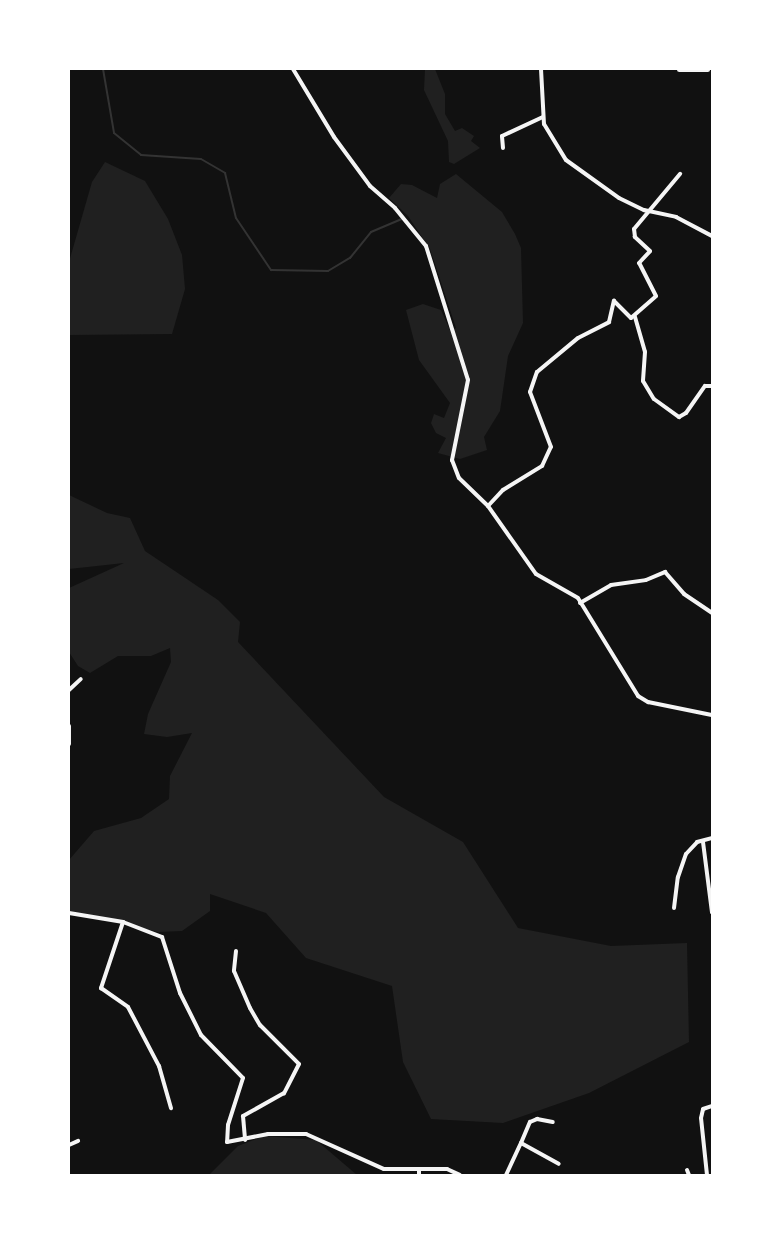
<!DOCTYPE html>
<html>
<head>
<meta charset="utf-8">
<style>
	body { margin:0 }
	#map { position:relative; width:781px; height:1244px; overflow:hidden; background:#111; font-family:Inter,sans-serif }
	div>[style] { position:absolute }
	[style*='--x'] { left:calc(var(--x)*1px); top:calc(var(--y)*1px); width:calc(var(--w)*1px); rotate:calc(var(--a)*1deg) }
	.green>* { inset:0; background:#202020 }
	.stream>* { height:2px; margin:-1px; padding:0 1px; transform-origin:1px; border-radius:1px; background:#333 }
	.minor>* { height:4px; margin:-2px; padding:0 2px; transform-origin:2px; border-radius:2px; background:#f5f5f5 }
	.secondary>* { height:5px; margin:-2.5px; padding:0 2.5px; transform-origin:2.5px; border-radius:2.5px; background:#f5f5f5 }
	span { translate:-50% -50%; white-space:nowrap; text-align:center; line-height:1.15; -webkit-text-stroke:6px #fff; paint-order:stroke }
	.frame { position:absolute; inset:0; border:70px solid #fff; pointer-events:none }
</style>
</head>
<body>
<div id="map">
	<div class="green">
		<i style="clip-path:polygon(425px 69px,435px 69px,445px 94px,445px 114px,455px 131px,462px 128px,474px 136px,471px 141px,480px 148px,454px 164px,449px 162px,448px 141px,424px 90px)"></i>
		<i style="clip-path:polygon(105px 162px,145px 181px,168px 219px,182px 255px,185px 289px,172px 334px,69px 335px,69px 262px,92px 182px)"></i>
		<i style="clip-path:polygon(456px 174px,502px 212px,515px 234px,521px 248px,523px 323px,508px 356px,500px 411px,484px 437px,487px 450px,460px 459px,438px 453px,446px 438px,436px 433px,431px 423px,434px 414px,444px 418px,450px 403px,419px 360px,406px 310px,423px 304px,441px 310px,450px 330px,456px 328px,430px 249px,408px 216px,389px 198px,401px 184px,412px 185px,437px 198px,440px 184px)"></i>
		<i style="clip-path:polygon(69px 495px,107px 513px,130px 518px,145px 551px,218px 600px,240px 622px,238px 642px,384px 797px,463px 842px,518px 928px,611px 946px,687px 943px,689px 1042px,589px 1093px,503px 1123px,431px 1119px,403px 1062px,392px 986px,306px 958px,266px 913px,210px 894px,210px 911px,182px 931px,158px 932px,97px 917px,69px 915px,69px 860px,94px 831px,141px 818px,169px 799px,170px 776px,192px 733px,167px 737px,144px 734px,148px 714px,171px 662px,170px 648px,151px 656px,118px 656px,90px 673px,78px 666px,69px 652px,69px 588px,124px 563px,69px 569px)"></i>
		<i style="clip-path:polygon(264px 1136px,316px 1140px,357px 1175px,209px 1175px,238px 1146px)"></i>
	</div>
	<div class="stream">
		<i style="--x:103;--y:69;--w:65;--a:80.2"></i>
		<i style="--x:114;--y:133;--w:35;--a:39"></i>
		<i style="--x:141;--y:155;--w:60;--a:3.8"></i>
		<i style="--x:201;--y:159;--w:28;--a:30"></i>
		<i style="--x:225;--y:173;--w:46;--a:76.3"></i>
		<i style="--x:236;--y:218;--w:63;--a:56.1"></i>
		<i style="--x:271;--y:270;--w:57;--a:1"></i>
		<i style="--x:328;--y:271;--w:26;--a:-31"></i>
		<i style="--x:350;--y:258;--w:33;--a:-51"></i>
		<i style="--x:371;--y:232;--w:34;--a:-23"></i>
	</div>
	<div class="minor">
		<i style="--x:293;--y:69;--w:79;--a:58.9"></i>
		<i style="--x:334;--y:137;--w:61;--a:53.7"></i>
		<i style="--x:370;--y:186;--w:33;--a:41"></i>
		<i style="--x:395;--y:208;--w:49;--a:50.8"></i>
		<i style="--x:426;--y:246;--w:140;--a:72.6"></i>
		<i style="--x:468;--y:380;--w:82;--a:101.3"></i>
		<i style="--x:452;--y:460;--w:19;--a:69"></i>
		<i style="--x:459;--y:478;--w:40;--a:44"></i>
		<i style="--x:488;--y:506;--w:83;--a:54.8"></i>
		<i style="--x:536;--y:574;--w:48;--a:29.7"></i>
		<i style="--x:578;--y:598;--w:115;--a:58.5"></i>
		<i style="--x:638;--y:696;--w:12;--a:31"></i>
		<i style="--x:648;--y:702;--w:65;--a:11.5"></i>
		<i style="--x:541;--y:69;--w:55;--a:86.9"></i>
		<i style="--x:544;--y:124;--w:42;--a:58.6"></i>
		<i style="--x:566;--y:160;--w:65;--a:35.6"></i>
		<i style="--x:619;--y:198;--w:28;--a:26"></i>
		<i style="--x:644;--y:210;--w:33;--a:12"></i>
		<i style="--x:676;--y:217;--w:41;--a:27.8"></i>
		<i style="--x:503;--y:148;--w:12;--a:-95"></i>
		<i style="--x:502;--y:136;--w:45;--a:-24.9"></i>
		<i style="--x:635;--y:317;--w:36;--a:74"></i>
		<i style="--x:645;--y:352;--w:29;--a:94"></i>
		<i style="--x:643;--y:381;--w:21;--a:59"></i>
		<i style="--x:654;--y:399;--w:31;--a:36"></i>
		<i style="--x:679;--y:417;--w:8;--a:-30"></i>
		<i style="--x:686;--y:413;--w:33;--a:-55"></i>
		<i style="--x:705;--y:386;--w:7;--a:0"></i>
		<i style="--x:488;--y:506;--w:22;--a:-47"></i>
		<i style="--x:503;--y:490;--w:46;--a:-31.6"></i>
		<i style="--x:542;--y:466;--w:21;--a:-65"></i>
		<i style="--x:551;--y:447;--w:59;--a:-110.9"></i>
		<i style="--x:530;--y:392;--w:21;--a:-71"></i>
		<i style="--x:537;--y:372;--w:53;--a:-39.7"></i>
		<i style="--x:578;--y:338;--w:35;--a:-27"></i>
		<i style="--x:609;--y:322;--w:22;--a:-77"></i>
		<i style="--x:614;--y:301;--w:24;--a:45"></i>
		<i style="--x:631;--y:318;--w:33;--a:-41"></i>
		<i style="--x:656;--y:296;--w:37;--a:-117"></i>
		<i style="--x:639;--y:263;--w:16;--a:-47"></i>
		<i style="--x:650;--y:251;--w:21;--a:-137"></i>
		<i style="--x:635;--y:237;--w:8;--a:-97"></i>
		<i style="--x:634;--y:229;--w:72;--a:-50.1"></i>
		<i style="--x:580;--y:603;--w:36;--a:-30"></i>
		<i style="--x:611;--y:585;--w:35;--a:-8"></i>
		<i style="--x:646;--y:580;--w:21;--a:-23"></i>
		<i style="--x:665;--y:572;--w:29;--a:49"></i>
		<i style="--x:684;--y:594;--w:34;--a:34"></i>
		<i style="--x:69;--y:690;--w:16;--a:-43"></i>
		<i style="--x:69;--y:726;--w:18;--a:90"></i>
		<i style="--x:703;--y:842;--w:71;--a:82.7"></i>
		<i style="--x:674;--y:908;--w:31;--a:-83"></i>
		<i style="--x:678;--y:877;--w:24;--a:-71"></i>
		<i style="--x:686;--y:854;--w:16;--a:-47"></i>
		<i style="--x:697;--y:842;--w:16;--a:-15"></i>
		<i style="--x:69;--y:913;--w:55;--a:9.5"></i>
		<i style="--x:123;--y:922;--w:42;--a:21"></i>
		<i style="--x:162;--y:937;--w:59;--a:72.2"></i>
		<i style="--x:180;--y:993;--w:47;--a:63.4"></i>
		<i style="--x:201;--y:1035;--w:60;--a:45.7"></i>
		<i style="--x:243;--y:1078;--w:49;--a:107.7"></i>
		<i style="--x:228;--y:1125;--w:17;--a:93"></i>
		<i style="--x:227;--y:1142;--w:42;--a:-11"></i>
		<i style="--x:268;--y:1134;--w:38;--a:0"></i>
		<i style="--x:306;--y:1134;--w:85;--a:24.2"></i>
		<i style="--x:384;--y:1169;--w:63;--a:0"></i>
		<i style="--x:447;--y:1169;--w:14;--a:25"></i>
		<i style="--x:123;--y:922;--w:70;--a:108.4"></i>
		<i style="--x:101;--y:988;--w:33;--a:35"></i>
		<i style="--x:128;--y:1007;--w:67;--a:62.3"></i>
		<i style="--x:159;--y:1066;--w:44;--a:74.1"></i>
		<i style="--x:236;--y:951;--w:20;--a:96"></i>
		<i style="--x:234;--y:971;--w:40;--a:66.6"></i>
		<i style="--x:250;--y:1008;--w:20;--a:60"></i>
		<i style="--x:260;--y:1025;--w:55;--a:45"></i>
		<i style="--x:299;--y:1064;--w:33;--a:117"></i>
		<i style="--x:284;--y:1093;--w:47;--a:150.7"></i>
		<i style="--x:243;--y:1116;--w:24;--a:85"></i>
		<i style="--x:521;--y:1143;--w:23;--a:-67"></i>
		<i style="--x:530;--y:1122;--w:8;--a:-23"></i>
		<i style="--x:537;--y:1119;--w:16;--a:11"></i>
		<i style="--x:69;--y:1145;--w:10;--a:-24"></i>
		<i style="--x:419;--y:1169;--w:6;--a:90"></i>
		<i style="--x:687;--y:1170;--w:5;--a:68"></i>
		<i style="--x:506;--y:1175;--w:35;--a:-65"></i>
		<i style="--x:521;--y:1143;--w:43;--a:28.9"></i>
		<i style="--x:707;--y:1175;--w:57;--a:-96"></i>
		<i style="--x:701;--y:1118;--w:9;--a:-77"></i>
		<i style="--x:703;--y:1109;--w:9;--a:-18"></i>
	</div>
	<div class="secondary">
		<i style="--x:679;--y:69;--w:28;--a:0"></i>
	</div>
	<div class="frame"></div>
</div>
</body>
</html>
